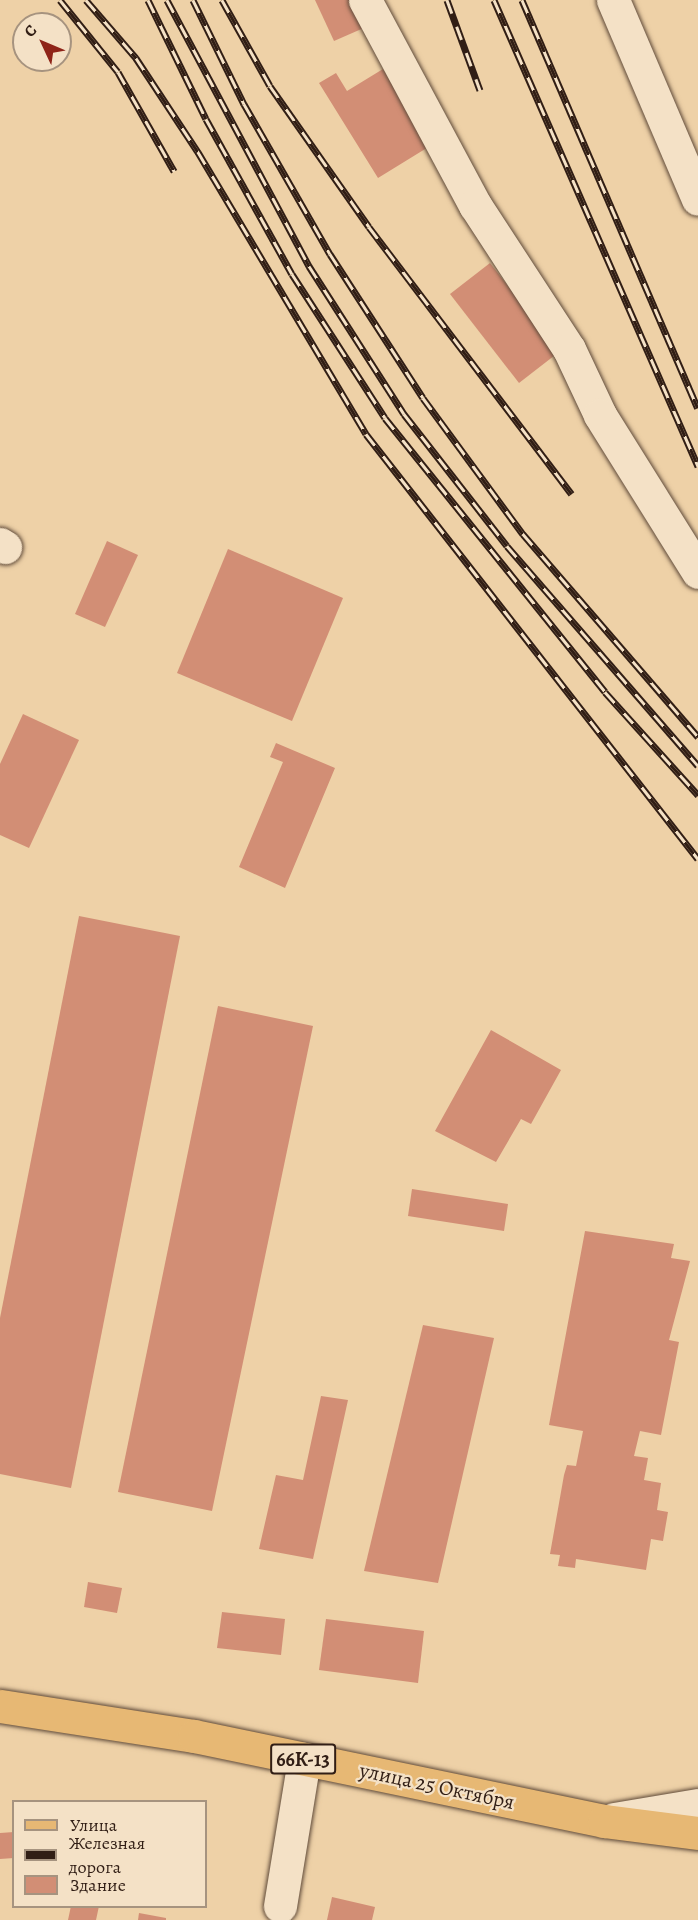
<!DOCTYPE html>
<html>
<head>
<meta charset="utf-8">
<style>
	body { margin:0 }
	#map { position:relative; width:698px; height:1920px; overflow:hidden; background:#eed1a7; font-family:Alegreya,serif }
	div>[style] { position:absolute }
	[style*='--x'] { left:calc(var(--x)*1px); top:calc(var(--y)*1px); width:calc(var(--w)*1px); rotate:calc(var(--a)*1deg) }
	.building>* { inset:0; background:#d28e75 }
	.roads { filter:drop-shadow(0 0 2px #604b3a) drop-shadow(0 0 2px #604b3a) }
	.minor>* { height:33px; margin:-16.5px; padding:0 16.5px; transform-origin:16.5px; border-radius:16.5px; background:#f4e1c6 }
	.major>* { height:33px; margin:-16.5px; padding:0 16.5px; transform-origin:16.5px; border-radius:16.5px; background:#e7b874 }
	.rail>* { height:7px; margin-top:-3.5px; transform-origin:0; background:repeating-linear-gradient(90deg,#f4e1c6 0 14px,#311e15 0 28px); box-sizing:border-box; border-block:2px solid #311e15 }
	span { translate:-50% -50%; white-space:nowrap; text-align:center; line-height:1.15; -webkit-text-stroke:4.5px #f4e1c6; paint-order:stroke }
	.shield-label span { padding:2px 4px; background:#f4e1c6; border:2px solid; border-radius:4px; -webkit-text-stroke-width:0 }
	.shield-label { font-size:20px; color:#311e15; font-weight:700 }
	.street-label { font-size:21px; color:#311e15 }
	.legend { position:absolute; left:12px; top:1800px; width:195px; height:108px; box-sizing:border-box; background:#f4e1c6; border:2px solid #a6937f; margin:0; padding:8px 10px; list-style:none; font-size:18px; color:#311e15 }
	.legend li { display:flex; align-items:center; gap:12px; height:30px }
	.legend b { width:30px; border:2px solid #a6937f }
	.north { position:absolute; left:12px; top:12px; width:60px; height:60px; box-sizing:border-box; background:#f4e1c6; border:2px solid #a6937f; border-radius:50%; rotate:314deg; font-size:16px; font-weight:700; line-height:24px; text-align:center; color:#311e15 }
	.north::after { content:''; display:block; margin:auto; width:21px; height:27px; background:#8f2418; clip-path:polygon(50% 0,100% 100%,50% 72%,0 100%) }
</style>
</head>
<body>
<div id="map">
	<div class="building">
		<i style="clip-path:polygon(315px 0,349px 0,366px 27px,334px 41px)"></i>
		<i style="clip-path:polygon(383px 69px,430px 146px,378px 178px,319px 83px,336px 73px,347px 91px)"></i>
		<i style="clip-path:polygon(490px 263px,559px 352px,519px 383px,450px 294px)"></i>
		<i style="clip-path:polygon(107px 541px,138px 555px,105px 627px,75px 614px)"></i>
		<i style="clip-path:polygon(228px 549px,343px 598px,292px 721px,177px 673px)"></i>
		<i style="clip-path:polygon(23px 714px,79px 740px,29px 848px,0 835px,0 764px)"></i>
		<i style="clip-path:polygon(276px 743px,335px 768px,285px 888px,239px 867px,283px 762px,270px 757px)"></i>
		<i style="clip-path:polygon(79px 916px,180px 936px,71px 1488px,0 1474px,0 1318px)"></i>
		<i style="clip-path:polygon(218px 1006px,313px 1026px,212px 1511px,118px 1492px)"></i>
		<i style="clip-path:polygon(491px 1030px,561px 1070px,531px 1124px,521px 1119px,496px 1162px,435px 1131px)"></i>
		<i style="clip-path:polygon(412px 1189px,508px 1204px,504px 1231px,408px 1216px)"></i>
		<i style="clip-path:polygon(585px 1231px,674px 1244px,671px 1258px,690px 1261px,669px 1340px,679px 1342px,661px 1435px,640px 1431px,634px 1456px,648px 1458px,644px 1480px,661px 1483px,657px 1510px,668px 1512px,663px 1541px,651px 1539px,646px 1570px,576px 1559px,575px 1568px,558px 1566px,560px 1555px,550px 1554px,564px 1475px,567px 1465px,576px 1466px,583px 1431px,549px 1425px)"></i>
		<i style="clip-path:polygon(423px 1325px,494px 1338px,438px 1583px,364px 1571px)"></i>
		<i style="clip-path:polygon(321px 1396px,348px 1400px,313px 1559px,259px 1549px,276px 1475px,303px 1480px)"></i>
		<i style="clip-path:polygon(88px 1582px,122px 1588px,117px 1613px,84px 1607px)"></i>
		<i style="clip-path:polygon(222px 1612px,285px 1619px,281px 1655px,217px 1648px)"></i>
		<i style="clip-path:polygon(326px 1619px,424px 1631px,418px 1683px,319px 1670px)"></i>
		<i style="clip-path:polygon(14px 1832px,14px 1858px,0 1859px,0 1833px)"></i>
		<i style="clip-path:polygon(332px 1897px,375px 1907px,372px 1920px,327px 1920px)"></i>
		<i style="clip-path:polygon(71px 1906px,99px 1906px,96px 1920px,68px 1920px)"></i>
		<i style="clip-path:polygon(139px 1913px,166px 1918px,166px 1920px,138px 1920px)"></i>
	</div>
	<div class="roads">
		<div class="minor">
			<i style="--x:365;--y:0;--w:233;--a:61.8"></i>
			<i style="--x:475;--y:205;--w:172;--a:56.9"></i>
			<i style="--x:569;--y:349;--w:73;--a:64.8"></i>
			<i style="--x:600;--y:415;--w:185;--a:58"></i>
			<i style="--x:613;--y:0;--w:216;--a:66.9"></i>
			<i style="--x:0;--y:544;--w:6;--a:31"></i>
			<i style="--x:614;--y:1819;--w:85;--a:-9.5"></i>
			<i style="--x:280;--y:1906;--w:149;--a:-80.7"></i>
		</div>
		<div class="major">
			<i style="--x:0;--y:1706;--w:196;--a:8.8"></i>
			<i style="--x:194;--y:1736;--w:419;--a:11.7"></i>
			<i style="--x:604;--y:1821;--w:95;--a:7.3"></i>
		</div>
	</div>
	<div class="rail">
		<i style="--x:60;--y:0;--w:92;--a:51.1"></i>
		<i style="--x:118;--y:72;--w:114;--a:60.5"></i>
		<i style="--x:86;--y:0;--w:77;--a:49.2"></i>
		<i style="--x:136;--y:58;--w:113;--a:56.6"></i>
		<i style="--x:198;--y:152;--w:328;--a:59.2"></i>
		<i style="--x:366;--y:434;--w:539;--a:52"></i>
		<i style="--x:148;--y:0;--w:132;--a:64"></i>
		<i style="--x:206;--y:119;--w:177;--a:61"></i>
		<i style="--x:292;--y:274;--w:171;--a:57.1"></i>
		<i style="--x:385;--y:418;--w:351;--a:51.2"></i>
		<i style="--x:605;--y:692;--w:139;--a:47.9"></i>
		<i style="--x:167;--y:0;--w:302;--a:61.9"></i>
		<i style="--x:309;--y:266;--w:176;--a:57.3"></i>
		<i style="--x:404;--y:414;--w:167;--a:52"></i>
		<i style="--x:507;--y:546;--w:291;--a:49"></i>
		<i style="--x:193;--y:0;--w:116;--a:63.9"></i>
		<i style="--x:244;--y:104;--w:173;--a:60.2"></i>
		<i style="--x:330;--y:254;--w:171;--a:57.1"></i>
		<i style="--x:423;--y:398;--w:169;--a:53.7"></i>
		<i style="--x:523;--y:534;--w:268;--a:49.2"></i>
		<i style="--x:222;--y:0;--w:98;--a:60.8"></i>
		<i style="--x:270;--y:86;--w:172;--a:54.9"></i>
		<i style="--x:369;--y:227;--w:335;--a:52.8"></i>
		<i style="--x:447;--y:0;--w:96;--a:69.9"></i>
		<i style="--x:494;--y:0;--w:509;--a:66.36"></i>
		<i style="--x:522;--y:0;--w:444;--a:66.7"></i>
	</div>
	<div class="shield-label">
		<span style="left:303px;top:1759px">66К-13</span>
	</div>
	<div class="street-label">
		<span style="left:437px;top:1786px;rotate:12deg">улица 25 Октября</span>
	</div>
	<ul class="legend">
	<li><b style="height:8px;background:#e7b874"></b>Улица</li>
	<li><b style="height:8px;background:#311e15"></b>Железная дорога</li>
	<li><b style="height:16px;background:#d28e75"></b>Здание</li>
	</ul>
	<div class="north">С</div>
</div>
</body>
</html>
